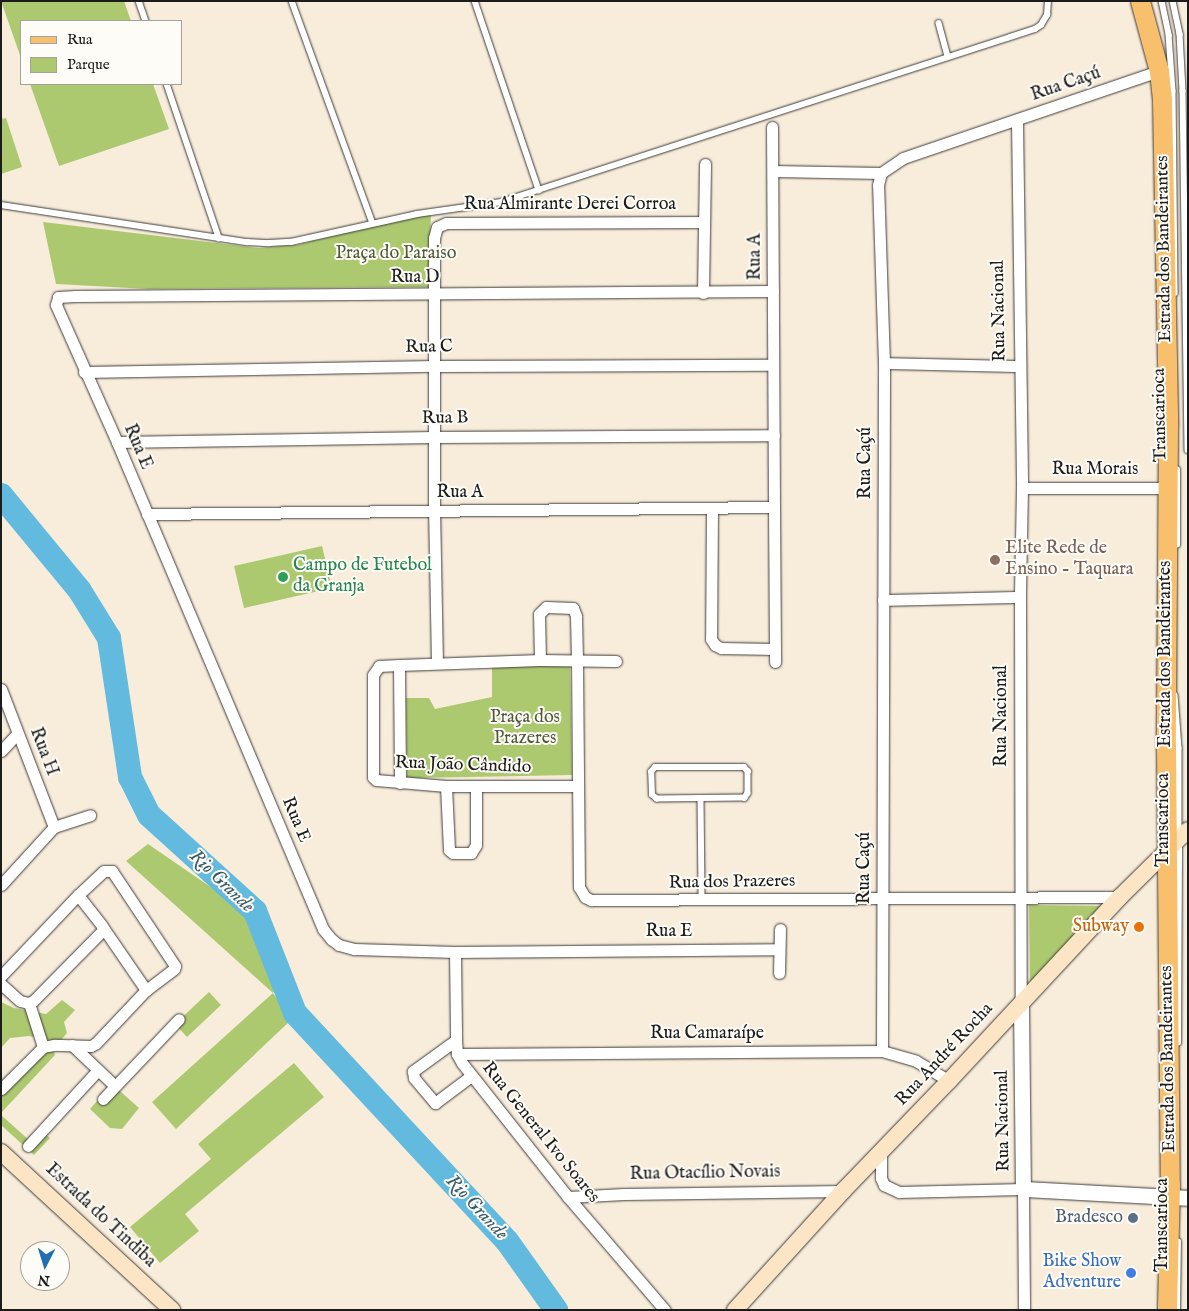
<!DOCTYPE html>
<html>
<head>
<meta charset="utf-8">
<style>
	body { margin:0 }
	#map { position:relative; width:1189px; height:1311px; overflow:hidden; background:#f8ecdb; font-family:"IM FELL English",serif }
	div>[style] { position:absolute }
	[style*='--x'] { left:calc(var(--x)*1px); top:calc(var(--y)*1px); width:calc(var(--w)*1px); rotate:calc(var(--a)*1deg) }
	.green>* { inset:0; background:#adc970 }
	.river>* { height:24px; margin:-12px; padding:0 12px; transform-origin:12px; border-radius:12px; background:#62badf }
	.roads { filter:drop-shadow(0 0 1px #3d3b39) drop-shadow(0 0 1px #3d3b39) }
	.service>* { height:5.5px; margin:-2.75px; padding:0 2.75px; transform-origin:2.75px; border-radius:2.75px; background:#fff }
	.minor>* { height:11px; margin:-5.5px; padding:0 5.5px; transform-origin:5.5px; border-radius:5.5px; background:#fff }
	.tertiary>* { height:15px; margin:-7.5px; padding:0 7.5px; transform-origin:7.5px; border-radius:7.5px; background:#fff }
	.secondary>* { height:16px; margin:-8px; padding:0 8px; transform-origin:8px; border-radius:8px; background:#fce5c4 }
	.primary>* { height:19px; margin:-9.5px; padding:0 9.5px; transform-origin:9.5px; border-radius:9.5px; background:#f8bf6c }
	.dots>* { width:14px; height:14px; translate:-50% -50%; box-sizing:border-box; border:2px solid #fdfcf7; border-radius:50% }
	span { translate:-50% -50%; white-space:nowrap; text-align:center; line-height:1.15; -webkit-text-stroke:4px #fdfcf7; paint-order:stroke }
	.street-label { font-size:18px; color:#1c1c1c }
	.park-label { font-size:18px; color:#4f5939 }
	.education-label { font-size:18px; color:#785e54 }
	.left { translate:0 -50%; text-align:left }
	.leisure-label { font-size:18px; color:#27864d }
	.food-label { font-size:18px; color:#c56008 }
	.right { translate:-100% -50%; text-align:right }
	.service-label { font-size:18px; color:#4e5e75 }
	.shop-label { font-size:18px; color:#366cbe }
	.water-label { font-size:19px; color:#385b6a; font-style:italic }
	.frame { position:absolute; inset:0; border:2px solid #1c1c1c; pointer-events:none }
	.legend { position:absolute; left:20px; top:20px; width:162px; height:65px; box-sizing:border-box; background:#fdfcf7; border:1px solid #a3a29f; margin:0; padding:6px 9px; list-style:none; font-size:15px; color:#1c1c1c }
	.legend li { display:flex; align-items:center; gap:10px; height:25px }
	.legend b { width:25px; border:1px solid #a3a29f }
	.north { position:absolute; left:20px; top:1241px; width:50px; height:50px; box-sizing:border-box; background:#fdfcf7; border:1px solid #a3a29f; border-radius:50%; rotate:185deg; font-size:14px; font-weight:700; line-height:20px; text-align:center; color:#1c1c1c }
	.north::after { content:''; display:block; margin:auto; width:18px; height:22px; background:#1f6fb2; clip-path:polygon(50% 0,100% 100%,50% 72%,0 100%) }
</style>
</head>
<body>
<div id="map">
	<div class="green">
		<i style="clip-path:polygon(1px 1px,124px 1px,131px 21px,21px 21px,21px 58px)"></i>
		<i style="clip-path:polygon(30px 84px,153px 84px,169px 129px,59px 166px)"></i>
		<i style="clip-path:polygon(6px 118px,22px 167px,1px 174px,1px 119px)"></i>
		<i style="clip-path:polygon(431px 215px,428px 287px,149px 289px,56px 284px,43px 222px,258px 248px,297px 245px,403px 218px)"></i>
		<i style="clip-path:polygon(322px 546px,332px 588px,244px 608px,234px 566px)"></i>
		<i style="clip-path:polygon(570px 662px,572px 775px,407px 778px,406px 698px,429px 698px,435px 709px,492px 697px,492px 663px)"></i>
		<i style="clip-path:polygon(148px 844px,250px 914px,277px 984px,273px 993px,291px 1020px,176px 1129px,152px 1102px,273px 993px,126px 861px)"></i>
		<i style="clip-path:polygon(1029px 905px,1108px 906px,1030px 984px)"></i>
		<i style="clip-path:polygon(209px 992px,221px 1005px,187px 1037px,175px 1024px)"></i>
		<i style="clip-path:polygon(62px 1000px,75px 1010px,64px 1022px,67px 1033px,53px 1050px,55px 1055px,1px 1113px,1px 1091px,50px 1040px,29px 1036px,10px 1038px,1px 1048px,1px 1002px,14px 1008px,46px 1014px)"></i>
		<i style="clip-path:polygon(294px 1063px,324px 1097px,185px 1214px,199px 1231px,160px 1263px,130px 1227px,211px 1159px,198px 1144px)"></i>
		<i style="clip-path:polygon(112px 1084px,139px 1108px,122px 1129px,110px 1128px,90px 1109px)"></i>
		<i style="clip-path:polygon(1px 1115px,29px 1140px,39px 1129px,50px 1138px,34px 1155px,1px 1125px)"></i>
	</div>
	<div class="river">
		<i style="--x:1;--y:495;--w:124;--a:50.5"></i>
		<i style="--x:80;--y:591;--w:55;--a:58.3"></i>
		<i style="--x:109;--y:638;--w:141;--a:81.4"></i>
		<i style="--x:130;--y:777;--w:42;--a:63.4"></i>
		<i style="--x:149;--y:815;--w:143;--a:42.2"></i>
		<i style="--x:255;--y:911;--w:110;--a:68.6"></i>
		<i style="--x:295;--y:1013;--w:311;--a:47.1"></i>
		<i style="--x:507;--y:1241;--w:85;--a:54.6"></i>
	</div>
	<div class="roads">
		<div class="service">
			<i style="--x:139;--y:1;--w:21;--a:71"></i>
			<i style="--x:292;--y:1;--w:236;--a:70"></i>
			<i style="--x:475;--y:1;--w:200;--a:71.3"></i>
			<i style="--x:1162;--y:1;--w:35;--a:78"></i>
			<i style="--x:1169;--y:35;--w:56;--a:85.9"></i>
			<i style="--x:1173;--y:91;--w:202;--a:89.4"></i>
			<i style="--x:1173;--y:1;--w:34;--a:78"></i>
			<i style="--x:1180;--y:34;--w:57;--a:87"></i>
			<i style="--x:1183;--y:91;--w:359;--a:89.2"></i>
			<i style="--x:939;--y:23;--w:34;--a:75"></i>
			<i style="--x:167;--y:84;--w:163;--a:71.3"></i>
			<i style="--x:1;--y:205;--w:249;--a:8.6"></i>
			<i style="--x:247;--y:242;--w:22;--a:3"></i>
			<i style="--x:269;--y:243;--w:22;--a:-3"></i>
			<i style="--x:291;--y:242;--w:129;--a:-12.5"></i>
			<i style="--x:417;--y:214;--w:85;--a:-8.1"></i>
			<i style="--x:501;--y:202;--w:561;--a:-17.95"></i>
			<i style="--x:1035;--y:29;--w:7;--a:-34"></i>
			<i style="--x:1041;--y:25;--w:12;--a:-59"></i>
			<i style="--x:1047;--y:15;--w:14;--a:-86"></i>
			<i style="--x:1177;--y:545;--w:75;--a:-90"></i>
			<i style="--x:1175;--y:695;--w:53;--a:85.7"></i>
			<i style="--x:1179;--y:748;--w:87;--a:90"></i>
			<i style="--x:655;--y:767;--w:89;--a:0"></i>
			<i style="--x:744;--y:767;--w:6;--a:45"></i>
			<i style="--x:748;--y:771;--w:22;--a:90"></i>
			<i style="--x:748;--y:793;--w:6;--a:121"></i>
			<i style="--x:745;--y:798;--w:88;--a:179.3"></i>
			<i style="--x:657;--y:799;--w:6;--a:-141"></i>
			<i style="--x:652;--y:795;--w:23;--a:-92"></i>
			<i style="--x:651;--y:772;--w:6;--a:-51"></i>
			<i style="--x:701;--y:798;--w:103;--a:89.4"></i>
			<i style="--x:1178;--y:1043;--w:199;--a:-89.7"></i>
			<i style="--x:1177;--y:1310;--w:68;--a:-89.2"></i>
		</div>
		<div class="minor">
			<i style="--x:1017;--y:121;--w:367;--a:89.2"></i>
			<i style="--x:1022;--y:488;--w:109;--a:91.1"></i>
			<i style="--x:1020;--y:597;--w:407;--a:89.9"></i>
			<i style="--x:773;--y:171;--w:108;--a:1.1"></i>
			<i style="--x:773;--y:291;--w:698;--a:179.59"></i>
			<i style="--x:75;--y:296;--w:17;--a:177"></i>
			<i style="--x:58;--y:297;--w:8;--a:104"></i>
			<i style="--x:56;--y:305;--w:150;--a:66"></i>
			<i style="--x:117;--y:442;--w:529;--a:67.07"></i>
			<i style="--x:323;--y:929;--w:13;--a:51"></i>
			<i style="--x:331;--y:939;--w:10;--a:37"></i>
			<i style="--x:339;--y:945;--w:16;--a:15"></i>
			<i style="--x:354;--y:949;--w:101;--a:1.7"></i>
			<i style="--x:455;--y:952;--w:324;--a:-0.5"></i>
			<i style="--x:703;--y:293;--w:129;--a:-89.1"></i>
			<i style="--x:884;--y:363;--w:135;--a:1.3"></i>
			<i style="--x:84;--y:372;--w:351;--a:-1"></i>
			<i style="--x:435;--y:366;--w:338;--a:-0.2"></i>
			<i style="--x:117;--y:442;--w:317;--a:-0.9"></i>
			<i style="--x:434;--y:437;--w:340;--a:-0.3"></i>
			<i style="--x:1022;--y:488;--w:145;--a:0"></i>
			<i style="--x:774;--y:507;--w:155;--a:89.6"></i>
			<i style="--x:712;--y:509;--w:130;--a:90.4"></i>
			<i style="--x:711;--y:639;--w:7;--a:56"></i>
			<i style="--x:715;--y:645;--w:7;--a:27"></i>
			<i style="--x:721;--y:648;--w:54;--a:1.1"></i>
			<i style="--x:147;--y:514;--w:627;--a:-0.64"></i>
			<i style="--x:774;--y:507;--w:380;--a:-90.3"></i>
			<i style="--x:883;--y:600;--w:137;--a:-1.3"></i>
			<i style="--x:540;--y:660;--w:46;--a:-91.2"></i>
			<i style="--x:539;--y:614;--w:10;--a:-45"></i>
			<i style="--x:546;--y:607;--w:27;--a:2"></i>
			<i style="--x:573;--y:608;--w:9;--a:69"></i>
			<i style="--x:576;--y:616;--w:44;--a:88.7"></i>
			<i style="--x:577;--y:660;--w:227;--a:89.5"></i>
			<i style="--x:579;--y:887;--w:12;--a:59"></i>
			<i style="--x:585;--y:897;--w:7;--a:27"></i>
			<i style="--x:591;--y:900;--w:529;--a:-0.32"></i>
			<i style="--x:437;--y:663;--w:152;--a:-91.1"></i>
			<i style="--x:434;--y:511;--w:273;--a:-90"></i>
			<i style="--x:434;--y:238;--w:11;--a:-75"></i>
			<i style="--x:437;--y:227;--w:10;--a:-24"></i>
			<i style="--x:446;--y:223;--w:8;--a:0"></i>
			<i style="--x:454;--y:223;--w:249;--a:-0.2"></i>
			<i style="--x:399;--y:665;--w:118;--a:89.5"></i>
			<i style="--x:1;--y:689;--w:148;--a:69"></i>
			<i style="--x:1;--y:751;--w:23;--a:-47"></i>
			<i style="--x:446;--y:786;--w:64;--a:87.3"></i>
			<i style="--x:449;--y:850;--w:5;--a:37"></i>
			<i style="--x:453;--y:853;--w:18;--a:0"></i>
			<i style="--x:471;--y:853;--w:9;--a:-58"></i>
			<i style="--x:476;--y:845;--w:59;--a:-90"></i>
			<i style="--x:576;--y:786;--w:130;--a:180"></i>
			<i style="--x:446;--y:786;--w:70;--a:-175.1"></i>
			<i style="--x:376;--y:780;--w:4;--a:-135"></i>
			<i style="--x:373;--y:777;--w:102;--a:-90"></i>
			<i style="--x:373;--y:675;--w:11;--a:-56"></i>
			<i style="--x:379;--y:666;--w:20;--a:-3"></i>
			<i style="--x:399;--y:665;--w:141;--a:-2"></i>
			<i style="--x:540;--y:660;--w:76;--a:0.8"></i>
			<i style="--x:1;--y:885;--w:79;--a:-47.6"></i>
			<i style="--x:54;--y:827;--w:38;--a:-18"></i>
			<i style="--x:78;--y:895;--w:35;--a:-43"></i>
			<i style="--x:104;--y:871;--w:8;--a:0"></i>
			<i style="--x:112;--y:871;--w:114;--a:56.4"></i>
			<i style="--x:175;--y:966;--w:3;--a:108"></i>
			<i style="--x:174;--y:969;--w:35;--a:143"></i>
			<i style="--x:455;--y:952;--w:88;--a:89.3"></i>
			<i style="--x:456;--y:1040;--w:14;--a:86"></i>
			<i style="--x:457;--y:1054;--w:10;--a:61"></i>
			<i style="--x:462;--y:1063;--w:171;--a:51.7"></i>
			<i style="--x:568;--y:1197;--w:149;--a:49.4"></i>
			<i style="--x:779;--y:973;--w:44;--a:-88.7"></i>
			<i style="--x:1;--y:976;--w:112;--a:-46.5"></i>
			<i style="--x:78;--y:895;--w:39;--a:52"></i>
			<i style="--x:102;--y:926;--w:78;--a:55.5"></i>
			<i style="--x:146;--y:990;--w:73;--a:133.3"></i>
			<i style="--x:96;--y:1043;--w:6;--a:149"></i>
			<i style="--x:91;--y:1046;--w:37;--a:-178"></i>
			<i style="--x:54;--y:1045;--w:11;--a:170"></i>
			<i style="--x:43;--y:1047;--w:46;--a:-107.7"></i>
			<i style="--x:1;--y:984;--w:25;--a:42"></i>
			<i style="--x:20;--y:1001;--w:9;--a:13"></i>
			<i style="--x:29;--y:1003;--w:4;--a:-27"></i>
			<i style="--x:33;--y:1001;--w:101;--a:-45.4"></i>
			<i style="--x:456;--y:1040;--w:49;--a:144.1"></i>
			<i style="--x:416;--y:1069;--w:4;--a:146"></i>
			<i style="--x:413;--y:1071;--w:7;--a:82"></i>
			<i style="--x:414;--y:1078;--w:33;--a:50"></i>
			<i style="--x:435;--y:1103;--w:45;--a:-36.9"></i>
			<i style="--x:72;--y:1045;--w:59;--a:43.6"></i>
			<i style="--x:882;--y:1051;--w:688;--a:-89.83"></i>
			<i style="--x:884;--y:363;--w:178;--a:-91.9"></i>
			<i style="--x:878;--y:185;--w:12;--a:-76"></i>
			<i style="--x:881;--y:173;--w:27;--a:-34"></i>
			<i style="--x:903;--y:158;--w:270;--a:-18.8"></i>
			<i style="--x:457;--y:1054;--w:425;--a:-0.4"></i>
			<i style="--x:882;--y:1051;--w:35;--a:16"></i>
			<i style="--x:916;--y:1061;--w:39;--a:31"></i>
			<i style="--x:1;--y:1089;--w:59;--a:-45"></i>
			<i style="--x:103;--y:1099;--w:110;--a:-46.5"></i>
			<i style="--x:28;--y:1146;--w:103;--a:-47.4"></i>
			<i style="--x:881;--y:1152;--w:26;--a:90"></i>
			<i style="--x:881;--y:1178;--w:8;--a:67"></i>
			<i style="--x:884;--y:1185;--w:17;--a:25"></i>
			<i style="--x:899;--y:1192;--w:124;--a:-1.4"></i>
			<i style="--x:1023;--y:1189;--w:121;--a:89.5"></i>
			<i style="--x:568;--y:1197;--w:56;--a:-3.1"></i>
			<i style="--x:624;--y:1194;--w:219;--a:-0.8"></i>
		</div>
		<div class="tertiary">
			<i style="--x:1021;--y:1004;--w:185;--a:89.4"></i>
			<i style="--x:1023;--y:1189;--w:165;--a:3.1"></i>
		</div>
		<div class="secondary">
			<i style="--x:1;--y:1152;--w:233;--a:42.7"></i>
			<i style="--x:735;--y:1310;--w:161;--a:-47.8"></i>
			<i style="--x:843;--y:1191;--w:153;--a:-46.1"></i>
			<i style="--x:949;--y:1081;--w:251;--a:-47.1"></i>
			<i style="--x:1120;--y:897;--w:95;--a:-44.6"></i>
		</div>
		<div class="primary">
			<i style="--x:1140;--y:1;--w:73;--a:74.8"></i>
			<i style="--x:1159;--y:71;--w:29;--a:84"></i>
			<i style="--x:1162;--y:100;--w:326;--a:88.9"></i>
			<i style="--x:1168;--y:426;--w:322;--a:90.4"></i>
			<i style="--x:1166;--y:748;--w:436;--a:89.5"></i>
			<i style="--x:1170;--y:1184;--w:126;--a:91.4"></i>
		</div>
	</div>
	<div class="dots">
		<i style="left:995px;top:560px;background:#8d6e63"></i>
		<i style="left:283px;top:577px;background:#2e9e5b"></i>
		<i style="left:1139px;top:927px;background:#e8710a"></i>
		<i style="left:1133px;top:1218px;background:#5c6f8a"></i>
		<i style="left:1131px;top:1273px;background:#3f7fe0"></i>
	</div>
	<div class="street-label">
		<span style="left:1066px;top:85px;rotate:-19deg">Rua Caçú</span>
		<span style="left:570px;top:205px">Rua Almirante Derei Corroa</span>
		<span style="left:1165px;top:249px;rotate:-91deg">Estrada dos Bandeirantes</span>
		<span style="left:756px;top:257px;rotate:-90deg">Rua A</span>
		<span style="left:415px;top:278px">Rua D</span>
		<span style="left:1000px;top:311px;rotate:-91deg">Rua Nacional</span>
		<span style="left:429px;top:348px;rotate:-1deg">Rua C</span>
		<span style="left:1161px;top:415px;rotate:-91deg">Transcarioca</span>
		<span style="left:445px;top:419px;rotate:-1deg">Rua B</span>
		<span style="left:137px;top:447px;rotate:67deg">Rua E</span>
		<span style="left:866px;top:463px;rotate:-90deg">Rua Caçú</span>
		<span style="left:1095px;top:470px">Rua Morais</span>
		<span style="left:460px;top:493px">Rua A</span>
		<span style="left:1166px;top:654px;rotate:-90deg">Estrada dos Bandeirantes</span>
		<span style="left:1002px;top:716px;rotate:-90deg">Rua Nacional</span>
		<span style="left:43px;top:752px;rotate:69deg">Rua H</span>
		<span style="left:463px;top:766px;rotate:2deg">Rua João Cândido</span>
		<span style="left:295px;top:820px;rotate:67deg">Rua E</span>
		<span style="left:1164px;top:820px;rotate:-90deg">Transcarioca</span>
		<span style="left:865px;top:868px;rotate:-90deg">Rua Caçú</span>
		<span style="left:732px;top:883px;rotate:-1deg">Rua dos Prazeres</span>
		<span style="left:669px;top:932px">Rua E</span>
		<span style="left:707px;top:1034px">Rua Camaraípe</span>
		<span style="left:945px;top:1055px;rotate:-47deg">Rua André Rocha</span>
		<span style="left:1169px;top:1059px;rotate:-91deg">Estrada dos Bandeirantes</span>
		<span style="left:1004px;top:1121px;rotate:-91deg">Rua Nacional</span>
		<span style="left:540px;top:1133px;rotate:51deg">Rua General Ivo Soares</span>
		<span style="left:705px;top:1174px;rotate:-1deg">Rua Otacílio Novais</span>
		<span style="left:100px;top:1216px;rotate:43deg">Estrada do Tindiba</span>
		<span style="left:1163px;top:1225px;rotate:-90deg">Transcarioca</span>
	</div>
	<div class="park-label">
		<span style="left:396px;top:254px">Praça do Paraiso</span>
		<span style="left:525px;top:729px">Praça dos<br>Prazeres</span>
	</div>
	<div class="education-label">
		<span class="left" style="left:1005px;top:560px">Elite Rede de<br>Ensino - Taquara</span>
	</div>
	<div class="leisure-label">
		<span class="left" style="left:293px;top:577px">Campo de Futebol<br>da Granja</span>
	</div>
	<div class="food-label">
		<span class="right" style="left:1129px;top:927px">Subway</span>
	</div>
	<div class="service-label">
		<span class="right" style="left:1123px;top:1218px">Bradesco</span>
	</div>
	<div class="shop-label">
		<span class="right" style="left:1121px;top:1273px">Bike Show<br>Adventure</span>
	</div>
	<div class="water-label">
		<span style="left:221px;top:882px;rotate:44deg">Rio Grande</span>
		<span style="left:476px;top:1208px;rotate:47deg">Rio Grande</span>
	</div>
	<div class="frame"></div>
	<ul class="legend">
	<li><b style="height:6px;background:#f8bf6c"></b>Rua</li>
	<li><b style="height:14px;background:#adc970"></b>Parque</li>
	</ul>
	<div class="north">N</div>
</div>
</body>
</html>
